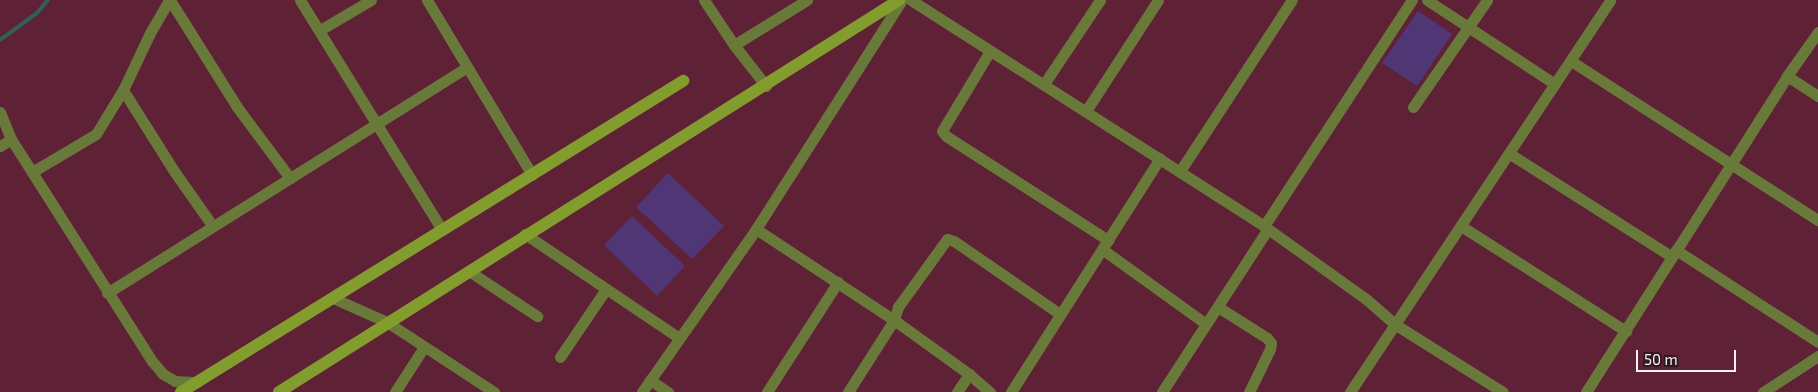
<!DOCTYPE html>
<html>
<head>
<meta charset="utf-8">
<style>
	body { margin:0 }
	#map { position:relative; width:1818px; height:392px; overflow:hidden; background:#5e2136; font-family:"Exo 2",sans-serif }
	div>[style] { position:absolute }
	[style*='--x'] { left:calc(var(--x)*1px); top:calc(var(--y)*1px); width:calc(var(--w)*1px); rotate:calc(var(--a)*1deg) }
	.green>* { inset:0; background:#503674 }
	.stream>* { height:4px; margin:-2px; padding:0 2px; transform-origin:2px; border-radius:2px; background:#2f6159 }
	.street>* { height:11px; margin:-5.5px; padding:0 5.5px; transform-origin:5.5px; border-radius:5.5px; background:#69793a }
	.secondary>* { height:12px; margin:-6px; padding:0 6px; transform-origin:6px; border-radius:6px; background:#839c2e }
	span { translate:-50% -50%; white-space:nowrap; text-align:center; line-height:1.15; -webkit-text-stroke:5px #32171f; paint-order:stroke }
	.scale { position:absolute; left:1636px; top:350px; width:100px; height:22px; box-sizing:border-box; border:2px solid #faf2f3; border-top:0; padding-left:6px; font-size:15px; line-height:18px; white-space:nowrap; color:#faf2f3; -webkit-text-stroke:4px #32171f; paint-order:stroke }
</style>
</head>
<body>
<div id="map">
	<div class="green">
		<i style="clip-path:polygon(1418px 11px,1452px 34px,1417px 86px,1382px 63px)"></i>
		<i style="clip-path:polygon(668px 173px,724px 226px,692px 259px,636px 207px)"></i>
		<i style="clip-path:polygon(632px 216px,685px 266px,657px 296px,604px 245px)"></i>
	</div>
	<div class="stream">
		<i style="--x:0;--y:40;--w:46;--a:-36.1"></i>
		<i style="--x:37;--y:13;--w:17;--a:-50"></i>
	</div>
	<div class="street">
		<i style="--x:170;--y:0;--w:126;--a:57.9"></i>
		<i style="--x:237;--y:107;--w:89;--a:53.3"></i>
		<i style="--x:300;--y:0;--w:270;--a:58.3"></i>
		<i style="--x:427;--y:0;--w:204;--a:59"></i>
		<i style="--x:704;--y:0;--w:54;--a:56.3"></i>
		<i style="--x:734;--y:45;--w:52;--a:52"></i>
		<i style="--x:911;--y:0;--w:419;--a:32.6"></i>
		<i style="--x:1264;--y:226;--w:125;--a:35.6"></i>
		<i style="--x:1366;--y:299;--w:40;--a:41"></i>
		<i style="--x:1396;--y:325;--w:126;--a:32.1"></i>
		<i style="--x:1427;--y:0;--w:153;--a:33.3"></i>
		<i style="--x:320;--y:30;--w:59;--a:-30.5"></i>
		<i style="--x:734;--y:45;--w:86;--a:-31.7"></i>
		<i style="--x:990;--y:51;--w:93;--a:121"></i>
		<i style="--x:942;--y:131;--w:6;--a:51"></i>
		<i style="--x:946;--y:136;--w:193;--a:32.7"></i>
		<i style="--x:1571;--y:61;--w:294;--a:32.8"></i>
		<i style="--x:1787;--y:76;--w:37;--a:33"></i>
		<i style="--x:1044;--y:84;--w:101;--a:-56.3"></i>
		<i style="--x:123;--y:90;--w:96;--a:57.8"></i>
		<i style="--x:174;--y:171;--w:66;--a:54.9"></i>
		<i style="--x:1413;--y:107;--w:130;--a:-55.3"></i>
		<i style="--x:1086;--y:111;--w:132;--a:-57"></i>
		<i style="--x:0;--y:112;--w:29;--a:68"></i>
		<i style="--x:11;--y:139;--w:263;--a:57.6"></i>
		<i style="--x:152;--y:361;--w:17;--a:50"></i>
		<i style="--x:163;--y:374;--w:14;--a:30"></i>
		<i style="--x:175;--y:381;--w:22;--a:3"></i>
		<i style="--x:0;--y:146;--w:13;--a:-32"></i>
		<i style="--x:1510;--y:154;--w:192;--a:32.4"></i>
		<i style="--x:1180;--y:171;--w:204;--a:-56.8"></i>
		<i style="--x:32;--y:172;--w:74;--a:-30.7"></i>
		<i style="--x:96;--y:134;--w:52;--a:-58.5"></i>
		<i style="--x:123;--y:90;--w:63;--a:-64.7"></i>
		<i style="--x:150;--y:33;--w:38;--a:-60"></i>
		<i style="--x:1264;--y:226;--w:270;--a:-56.8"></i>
		<i style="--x:1461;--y:226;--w:196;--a:32.5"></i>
		<i style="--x:756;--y:229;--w:165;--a:33.4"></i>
		<i style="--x:894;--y:320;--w:92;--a:35.8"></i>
		<i style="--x:969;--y:374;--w:28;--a:41"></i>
		<i style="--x:525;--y:234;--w:186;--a:34"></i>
		<i style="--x:1102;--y:249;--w:128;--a:35.8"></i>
		<i style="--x:1676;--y:250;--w:169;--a:32.9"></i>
		<i style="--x:469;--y:271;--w:82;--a:33.5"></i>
		<i style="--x:107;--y:293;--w:424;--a:-32.1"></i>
		<i style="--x:333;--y:298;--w:59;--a:24"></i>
		<i style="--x:387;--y:322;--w:128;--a:33.2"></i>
		<i style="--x:1218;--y:307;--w:58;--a:32.3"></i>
		<i style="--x:1267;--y:338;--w:6;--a:51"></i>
		<i style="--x:1271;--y:343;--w:6;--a:99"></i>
		<i style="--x:1270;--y:349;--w:48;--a:116"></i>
		<i style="--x:560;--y:357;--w:82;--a:-55.9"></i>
		<i style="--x:650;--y:380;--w:22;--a:34"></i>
		<i style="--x:395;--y:392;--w:54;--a:-57.2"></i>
		<i style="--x:642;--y:392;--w:199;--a:-55"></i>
		<i style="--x:756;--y:229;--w:272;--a:-57.5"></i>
		<i style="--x:767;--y:392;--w:131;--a:-57.2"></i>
		<i style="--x:848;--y:392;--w:85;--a:-57.4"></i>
		<i style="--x:894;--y:320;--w:14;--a:-73"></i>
		<i style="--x:898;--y:307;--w:84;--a:-54.2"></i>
		<i style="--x:947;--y:239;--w:7;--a:16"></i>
		<i style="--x:954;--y:241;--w:129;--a:34.6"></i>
		<i style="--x:957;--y:392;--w:22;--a:-56"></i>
		<i style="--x:1011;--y:392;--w:277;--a:-57.5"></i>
		<i style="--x:1162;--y:392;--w:194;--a:-57"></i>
		<i style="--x:1350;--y:392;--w:470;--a:-56.4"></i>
		<i style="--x:1586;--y:392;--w:375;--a:-57.5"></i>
		<i style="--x:1787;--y:76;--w:54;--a:-54.8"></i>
		<i style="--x:1763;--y:392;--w:66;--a:-33.2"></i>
	</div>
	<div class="secondary">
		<i style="--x:181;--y:392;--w:591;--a:-31.78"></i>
		<i style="--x:279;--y:392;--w:734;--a:-32.3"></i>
	</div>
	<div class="scale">50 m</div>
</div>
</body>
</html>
